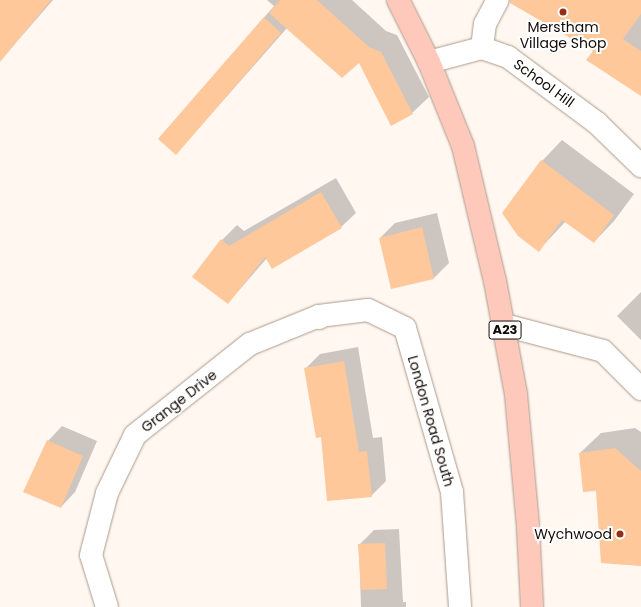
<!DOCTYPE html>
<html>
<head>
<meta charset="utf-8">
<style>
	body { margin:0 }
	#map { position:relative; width:641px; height:607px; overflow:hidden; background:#fff7f0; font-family:Poppins,sans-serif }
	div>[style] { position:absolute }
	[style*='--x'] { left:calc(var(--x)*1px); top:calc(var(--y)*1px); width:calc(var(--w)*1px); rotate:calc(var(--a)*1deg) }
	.shadow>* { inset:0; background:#0003 }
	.building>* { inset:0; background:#fec89b }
	.roads { filter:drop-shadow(0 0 1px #ac998a) drop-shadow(0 0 1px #ac998a) }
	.minor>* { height:22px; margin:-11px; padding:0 11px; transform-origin:11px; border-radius:11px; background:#fff }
	.tertiary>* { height:22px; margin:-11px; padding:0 11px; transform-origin:11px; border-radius:11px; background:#fff }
	.primary>* { height:22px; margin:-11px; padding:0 11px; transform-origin:11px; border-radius:11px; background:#fec8bb }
	.dots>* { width:11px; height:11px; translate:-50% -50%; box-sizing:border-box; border:2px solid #fff; border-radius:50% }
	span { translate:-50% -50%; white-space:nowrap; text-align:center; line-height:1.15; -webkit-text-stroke:4px #fff; paint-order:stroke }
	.shield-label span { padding:1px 3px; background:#fff; border:1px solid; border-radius:3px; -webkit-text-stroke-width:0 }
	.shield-label { font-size:13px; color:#110b06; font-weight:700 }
	.poi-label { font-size:14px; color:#110b06 }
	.right { translate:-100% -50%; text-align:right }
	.street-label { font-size:14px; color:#110b06 }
</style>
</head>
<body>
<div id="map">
	<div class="shadow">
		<i style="clip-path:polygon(0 0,53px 0,0 61px)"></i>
		<i style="clip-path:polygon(267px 0,352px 0,386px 31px,397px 35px,429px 97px,412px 113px,359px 62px,287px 28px,176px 154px,159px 138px,274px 6px)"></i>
		<i style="clip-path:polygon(533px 0,641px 0,641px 95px,595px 50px)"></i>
		<i style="clip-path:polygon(562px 140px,634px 194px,614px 221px,594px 242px,566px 221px,539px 250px,542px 161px)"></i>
		<i style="clip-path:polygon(336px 178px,356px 213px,341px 227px,267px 258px,228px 303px,222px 240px,237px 225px,244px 231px)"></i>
		<i style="clip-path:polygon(437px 213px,449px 263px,434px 278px,392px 287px,380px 238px,395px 223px)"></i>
		<i style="clip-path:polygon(641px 292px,641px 340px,617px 316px)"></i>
		<i style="clip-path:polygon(358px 347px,373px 438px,382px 437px,386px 481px,371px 496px,322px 436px,305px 369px,320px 354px)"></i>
		<i style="clip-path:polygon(62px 426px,97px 441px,75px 492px,61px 507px,48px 441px)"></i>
		<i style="clip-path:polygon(635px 428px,641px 432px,641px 565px,597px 490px,580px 453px,601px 433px)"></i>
		<i style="clip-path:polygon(399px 529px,403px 602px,406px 602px,406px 607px,361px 607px,359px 545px,374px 530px)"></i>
	</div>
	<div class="building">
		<i style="clip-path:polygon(0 0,51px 0,0 62px)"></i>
		<i style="clip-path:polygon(280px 0,317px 0,369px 47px,381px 52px,413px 114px,391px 126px,359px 63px,342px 78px,269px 13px)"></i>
		<i style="clip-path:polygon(510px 0,641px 0,641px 14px,623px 39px,641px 51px,641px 96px,586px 60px,593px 51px,510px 3px)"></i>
		<i style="clip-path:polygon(264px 17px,281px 33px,176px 155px,158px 139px)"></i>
		<i style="clip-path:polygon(541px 160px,614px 215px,594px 243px,562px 220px,539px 252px,518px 236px,502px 213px)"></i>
		<i style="clip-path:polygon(321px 192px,342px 228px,272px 269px,265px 257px,228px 304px,192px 277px,221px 239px,229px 246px)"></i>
		<i style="clip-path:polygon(422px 227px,434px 279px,391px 289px,379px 238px)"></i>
		<i style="clip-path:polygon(344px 361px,359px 452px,367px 451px,372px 497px,327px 501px,321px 437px,316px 438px,304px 368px)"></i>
		<i style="clip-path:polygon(47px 440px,83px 456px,61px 508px,23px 492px)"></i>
		<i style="clip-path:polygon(615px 448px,641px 471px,641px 566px,601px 563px,596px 491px,583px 492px,579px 453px)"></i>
		<i style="clip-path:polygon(385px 543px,387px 589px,361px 590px,358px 544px)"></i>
	</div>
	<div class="roads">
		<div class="minor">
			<i style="--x:482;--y:48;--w:24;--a:-83"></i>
			<i style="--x:485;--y:24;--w:27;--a:-62"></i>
			<i style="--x:319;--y:318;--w:2;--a:-90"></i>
			<i style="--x:319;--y:316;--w:49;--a:-7"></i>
			<i style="--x:368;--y:310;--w:41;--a:25.9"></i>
			<i style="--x:405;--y:328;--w:171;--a:74"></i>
			<i style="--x:452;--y:492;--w:115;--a:86"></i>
			<i style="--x:504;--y:325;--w:102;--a:14.7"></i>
			<i style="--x:603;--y:351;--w:54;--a:45"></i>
			<i style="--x:107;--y:607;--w:54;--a:-107.1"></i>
			<i style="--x:91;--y:555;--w:64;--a:-75.5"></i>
			<i style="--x:107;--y:493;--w:64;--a:-64.2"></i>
			<i style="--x:135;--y:435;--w:147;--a:-38.4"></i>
			<i style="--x:250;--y:344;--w:74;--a:-22.1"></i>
		</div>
		<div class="tertiary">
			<i style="--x:429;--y:62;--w:55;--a:-14.8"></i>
			<i style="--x:482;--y:48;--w:28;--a:19"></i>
			<i style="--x:508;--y:57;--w:111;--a:36.6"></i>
			<i style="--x:597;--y:123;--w:62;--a:44.3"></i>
		</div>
		<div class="primary">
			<i style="--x:398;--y:0;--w:69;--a:63.4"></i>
			<i style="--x:429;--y:62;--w:91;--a:68"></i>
			<i style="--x:463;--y:146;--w:139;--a:76.7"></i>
			<i style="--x:495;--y:281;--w:115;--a:79.5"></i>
			<i style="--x:516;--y:394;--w:134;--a:84.8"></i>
			<i style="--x:528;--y:527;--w:80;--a:87.1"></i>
		</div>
	</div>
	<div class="dots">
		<i style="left:563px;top:12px;background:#962e13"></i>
		<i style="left:620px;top:534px;background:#962e13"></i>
	</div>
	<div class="shield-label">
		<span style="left:505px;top:330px">A23</span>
	</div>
	<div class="poi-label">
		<span style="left:563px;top:35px">Merstham<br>Village Shop</span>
		<span class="right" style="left:612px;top:534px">Wychwood</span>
	</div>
	<div class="street-label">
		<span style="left:544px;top:83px;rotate:36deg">School Hill</span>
		<span style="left:179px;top:401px;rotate:-38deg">Grange Drive</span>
		<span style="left:431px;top:421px;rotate:74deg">London Road South</span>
	</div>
</div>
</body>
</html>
